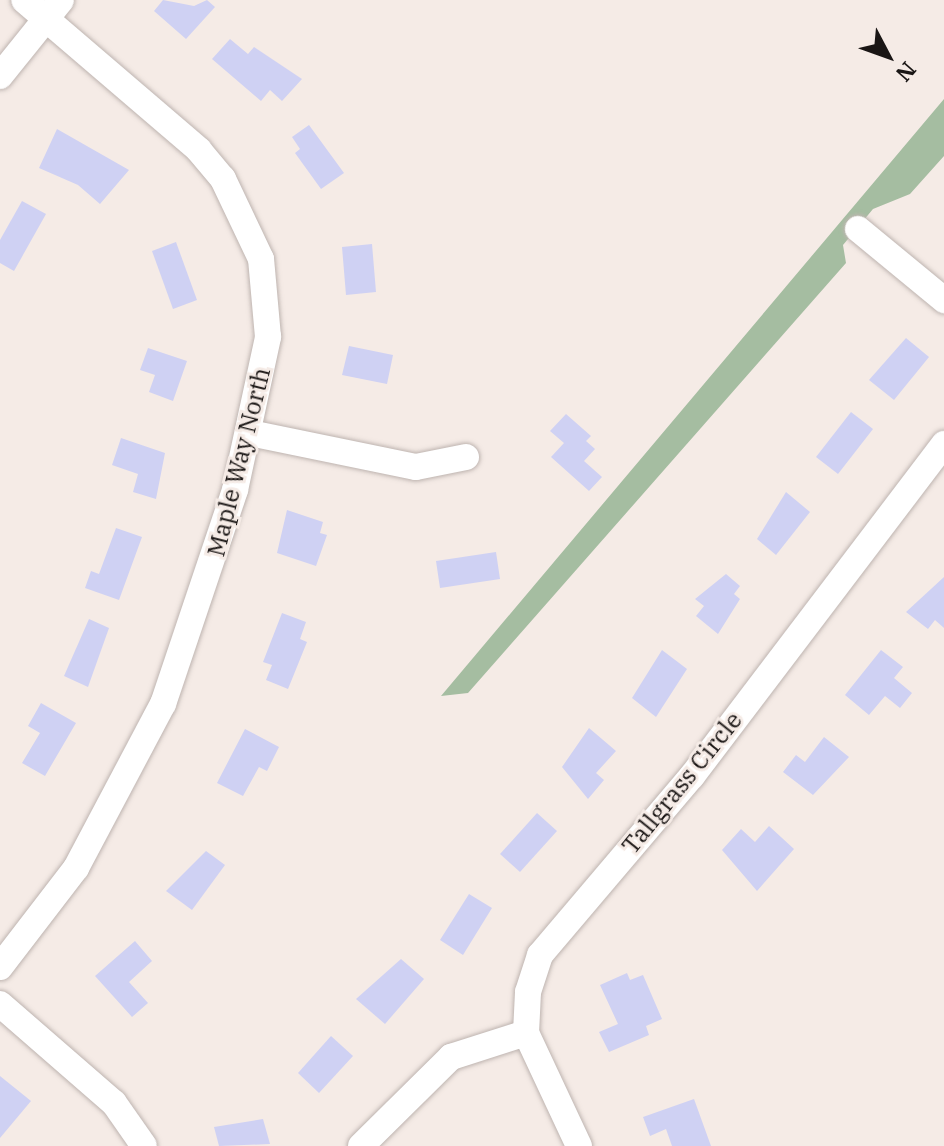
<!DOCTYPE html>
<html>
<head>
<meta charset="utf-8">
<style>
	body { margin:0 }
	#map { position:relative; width:944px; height:1146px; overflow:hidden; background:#f5ebe6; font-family:"IBM Plex Serif",serif }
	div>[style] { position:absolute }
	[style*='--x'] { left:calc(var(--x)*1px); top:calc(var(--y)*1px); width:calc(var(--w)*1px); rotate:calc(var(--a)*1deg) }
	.forest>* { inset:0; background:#a5bda1 }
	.building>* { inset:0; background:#cfd1f3 }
	.roads { filter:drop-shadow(0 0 2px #beb4b0) drop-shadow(0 0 2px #beb4b0) }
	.minor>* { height:26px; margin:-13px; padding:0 13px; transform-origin:13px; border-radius:13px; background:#fff }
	span { translate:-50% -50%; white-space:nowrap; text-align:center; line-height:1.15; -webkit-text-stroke:6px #f5ebe6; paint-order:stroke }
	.street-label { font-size:24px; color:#1a1615 }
	.north { position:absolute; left:848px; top:16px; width:80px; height:80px; -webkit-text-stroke:6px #f5ebe6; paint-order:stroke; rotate:131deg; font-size:22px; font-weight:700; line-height:32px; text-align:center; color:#1a1615 }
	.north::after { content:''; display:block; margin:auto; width:28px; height:36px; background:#1a1615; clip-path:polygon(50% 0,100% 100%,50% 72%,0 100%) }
</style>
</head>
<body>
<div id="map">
	<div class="forest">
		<i style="clip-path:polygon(944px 99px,944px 156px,910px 194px,873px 209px,843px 245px,846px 263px,468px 693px,441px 696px)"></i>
	</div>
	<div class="building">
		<i style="clip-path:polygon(163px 0,194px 6px,207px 0,215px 7px,186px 39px,154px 11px)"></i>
		<i style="clip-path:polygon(230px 39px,248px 54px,254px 47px,302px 79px,282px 101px,270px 90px,261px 101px,212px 59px)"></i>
		<i style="clip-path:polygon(309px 125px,344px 173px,321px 189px,295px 153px,300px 149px,292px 137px)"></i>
		<i style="clip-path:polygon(57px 129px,129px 170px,100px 204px,78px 185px,39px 168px)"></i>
		<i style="clip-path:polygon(22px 201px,46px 214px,14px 271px,0 263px,0 240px)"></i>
		<i style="clip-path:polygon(176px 242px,197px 300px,173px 309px,152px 251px)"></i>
		<i style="clip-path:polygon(372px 244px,376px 292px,346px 295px,342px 247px)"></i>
		<i style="clip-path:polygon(906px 338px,929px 357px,894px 400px,869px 380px)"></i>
		<i style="clip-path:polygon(349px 346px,393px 355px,387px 384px,342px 375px)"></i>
		<i style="clip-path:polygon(148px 348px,187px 361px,173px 401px,149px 392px,155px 375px,140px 370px)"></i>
		<i style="clip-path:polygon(851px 412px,873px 429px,838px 474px,816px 457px)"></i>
		<i style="clip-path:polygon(566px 414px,591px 436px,586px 441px,595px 449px,584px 461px,602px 477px,589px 491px,551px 457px,564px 443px,550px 431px)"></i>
		<i style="clip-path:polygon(121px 438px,165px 453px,156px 499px,133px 492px,138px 474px,112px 465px)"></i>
		<i style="clip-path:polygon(786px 492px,810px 512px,776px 555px,757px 539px)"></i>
		<i style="clip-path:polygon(287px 510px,323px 522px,320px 533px,327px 535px,316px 566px,277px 553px)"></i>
		<i style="clip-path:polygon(116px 528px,142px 537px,119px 600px,85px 588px,91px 571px,99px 574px)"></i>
		<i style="clip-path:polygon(496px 552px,500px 579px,440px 588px,436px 561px)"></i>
		<i style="clip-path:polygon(726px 574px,740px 586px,734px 594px,740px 599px,718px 634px,696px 616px,704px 606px,695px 599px)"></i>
		<i style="clip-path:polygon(944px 577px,944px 628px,935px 620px,928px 629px,906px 612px)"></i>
		<i style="clip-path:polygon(282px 613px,306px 622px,300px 639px,307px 642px,288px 689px,266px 680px,272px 665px,263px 662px)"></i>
		<i style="clip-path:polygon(89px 619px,109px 628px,88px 687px,64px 676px)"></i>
		<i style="clip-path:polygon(662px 650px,687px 669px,656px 717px,632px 698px)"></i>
		<i style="clip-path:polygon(881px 650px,903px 667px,894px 678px,912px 693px,900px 708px,885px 696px,869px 715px,845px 695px)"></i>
		<i style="clip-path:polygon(41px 703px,76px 723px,45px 776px,22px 763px,40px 733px,28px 726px)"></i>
		<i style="clip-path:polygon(589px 728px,616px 751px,596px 773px,604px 780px,588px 799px,562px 767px)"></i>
		<i style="clip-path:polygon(245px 729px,279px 747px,267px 771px,259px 767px,243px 796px,217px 783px)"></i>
		<i style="clip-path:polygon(824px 737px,849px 757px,813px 795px,783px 772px,796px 755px,805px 762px)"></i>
		<i style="clip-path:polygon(537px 813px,557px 831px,520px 872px,500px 854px)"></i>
		<i style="clip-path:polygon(769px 826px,794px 849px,757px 891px,722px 850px,741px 829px,755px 842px)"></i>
		<i style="clip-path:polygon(206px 851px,225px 865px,192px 910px,166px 891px)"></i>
		<i style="clip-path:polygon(469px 894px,492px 908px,463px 955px,440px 940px)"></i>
		<i style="clip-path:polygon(135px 941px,152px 961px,129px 982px,148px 1003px,132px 1017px,95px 976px)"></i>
		<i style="clip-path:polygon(401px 959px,424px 979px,385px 1024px,356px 999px)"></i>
		<i style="clip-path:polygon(627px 973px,630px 980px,643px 975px,662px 1019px,646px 1026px,649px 1035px,609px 1052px,599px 1032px,618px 1024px,600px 985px)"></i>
		<i style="clip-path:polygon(331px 1036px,353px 1056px,319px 1093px,298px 1073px)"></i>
		<i style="clip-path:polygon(0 1076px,31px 1101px,0 1138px)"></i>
		<i style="clip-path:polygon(694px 1099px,711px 1146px,672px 1146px,666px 1129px,650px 1136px,643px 1117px)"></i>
		<i style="clip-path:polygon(263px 1119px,270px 1144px,219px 1146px,214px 1127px)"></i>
	</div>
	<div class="roads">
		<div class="minor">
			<i style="--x:0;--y:76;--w:97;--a:-51.2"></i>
			<i style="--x:858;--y:229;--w:112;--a:39.5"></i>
			<i style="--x:250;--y:433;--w:169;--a:11.6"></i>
			<i style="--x:416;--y:467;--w:51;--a:-11.3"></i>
			<i style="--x:0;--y:967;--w:125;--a:-52.5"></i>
			<i style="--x:76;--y:868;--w:186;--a:-62.1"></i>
			<i style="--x:163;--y:704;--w:226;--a:-71.4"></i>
			<i style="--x:235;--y:490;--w:157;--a:-77.8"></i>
			<i style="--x:268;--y:337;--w:78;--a:-95.1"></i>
			<i style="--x:261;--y:259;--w:89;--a:-115.4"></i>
			<i style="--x:223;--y:179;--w:38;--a:-130"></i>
			<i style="--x:199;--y:150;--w:230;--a:-139.4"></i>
			<i style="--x:0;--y:1004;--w:151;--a:41"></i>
			<i style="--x:114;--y:1103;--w:52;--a:55.1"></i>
			<i style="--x:361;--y:1146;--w:127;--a:-44.7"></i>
			<i style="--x:451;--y:1057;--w:79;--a:-17.7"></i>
			<i style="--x:579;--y:1146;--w:125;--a:-115.1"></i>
			<i style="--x:526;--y:1033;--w:41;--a:-87.2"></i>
			<i style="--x:528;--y:992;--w:39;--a:-72"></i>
			<i style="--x:540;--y:955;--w:235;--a:-49.7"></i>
			<i style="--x:692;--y:776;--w:417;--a:-52.8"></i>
		</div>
	</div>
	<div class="street-label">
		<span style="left:239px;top:462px;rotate:-76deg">Maple Way North</span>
		<span style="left:682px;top:783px;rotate:-51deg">Tallgrass Circle</span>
	</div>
	<div class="north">N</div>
</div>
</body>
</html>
